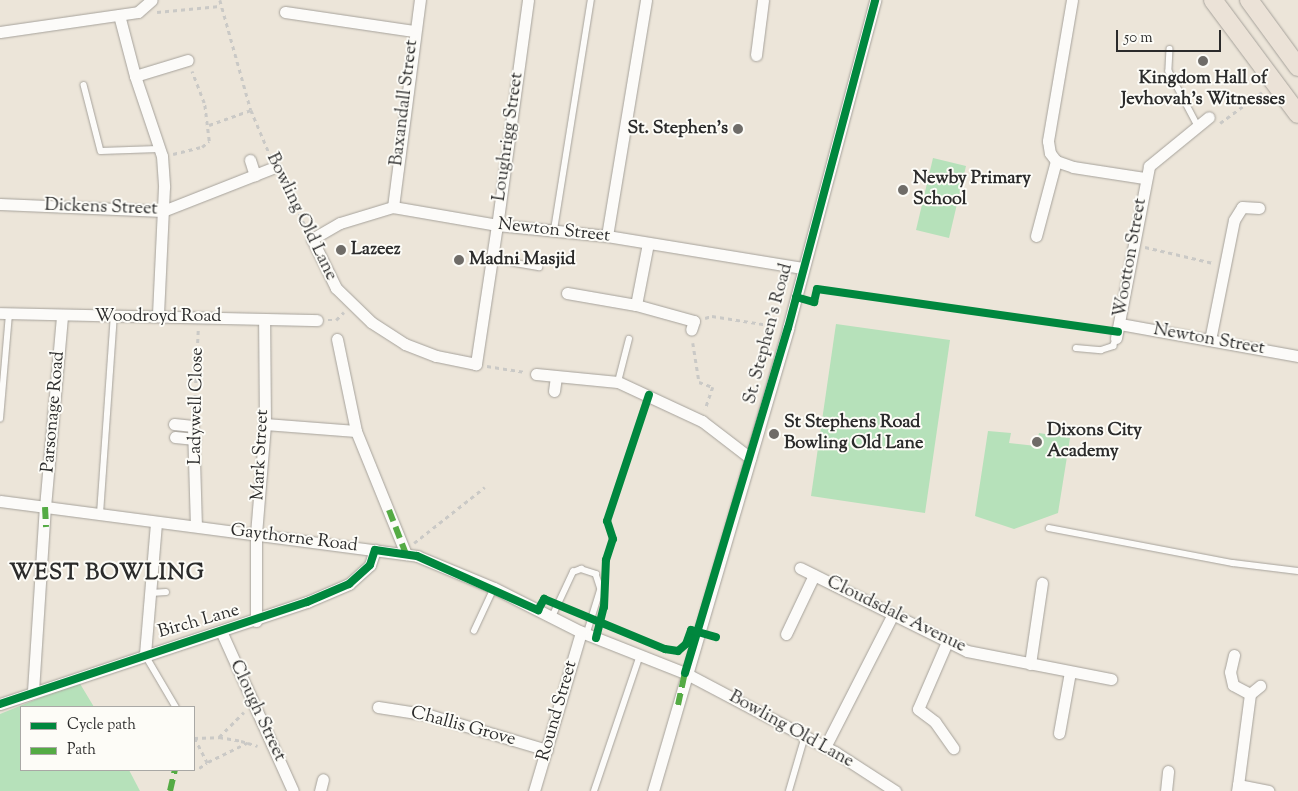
<!DOCTYPE html>
<html>
<head>
<meta charset="utf-8">
<style>
	body { margin:0 }
	#map { position:relative; width:1298px; height:791px; overflow:hidden; background:#ece5d9; font-family:"Sorts Mill Goudy",serif }
	div>[style] { position:absolute }
	[style*='--x'] { left:calc(var(--x)*1px); top:calc(var(--y)*1px); width:calc(var(--w)*1px); rotate:calc(var(--a)*1deg) }
	.green>* { inset:0; background:#b6e1ba }
	.path>* { height:2.5px; margin-top:-1.25px; transform-origin:0; background:repeating-linear-gradient(90deg,#cac9c6 0 4px,transparent 0 8px) }
	.roads { filter:drop-shadow(0 0 1px #a6a29b) drop-shadow(0 0 1px #a6a29b) }
	.lane>* { height:5.5px; margin:-2.75px; padding:0 2.75px; transform-origin:2.75px; border-radius:2.75px; background:#fcfbf9 }
	.street>* { height:11px; margin:-5.5px; padding:0 5.5px; transform-origin:5.5px; border-radius:5.5px; background:#fcfbf9 }
	.primary>* { height:18px; margin:-9px; padding:0 9px; transform-origin:9px; border-radius:9px; background:#ebe2d7 }
	.quiet>* { height:6px; margin-top:-3px; transform-origin:0; background:repeating-linear-gradient(90deg,#54ab44 0 12px,transparent 0 18px) }
	.cycleway>* { height:8px; margin:-4px; padding:0 4px; transform-origin:4px; border-radius:4px; background:#00873e }
	.dots>* { width:14px; height:14px; translate:-50% -50%; box-sizing:border-box; border:2px solid #fdfcf7; border-radius:50% }
	span { translate:-50% -50%; white-space:nowrap; text-align:center; line-height:1.15; -webkit-text-stroke:4px #fdfcf7; paint-order:stroke }
	.poi-label { font-size:18px; color:#2b2b2b; font-weight:700 }
	.right { translate:-100% -50%; text-align:right }
	.left { translate:0 -50%; text-align:left }
	.street-label { font-size:18px; color:#2b2b2b }
	.district-label { font-size:22px; color:#2b2b2b; font-weight:700; letter-spacing:1px }
	.legend { position:absolute; left:20px; top:706px; width:175px; height:65px; box-sizing:border-box; background:#fdfcf7; border:1px solid #a9a8a5; margin:0; padding:6px 9px; list-style:none; font-size:15px; color:#2b2b2b }
	.legend li { display:flex; align-items:center; gap:10px; height:25px }
	.legend b { width:25px; border:1px solid #a9a8a5 }
	.scale { position:absolute; left:1116px; top:30px; width:105px; height:22px; box-sizing:border-box; border:2px solid #2b2b2b; border-top:0; padding-left:6px; font-size:15px; line-height:18px; white-space:nowrap; color:#2b2b2b; -webkit-text-stroke:4px #fdfcf7; paint-order:stroke }
</style>
</head>
<body>
<div id="map">
	<div class="green">
		<i style="clip-path:polygon(933px 158px,966px 166px,949px 238px,916px 230px)"></i>
		<i style="clip-path:polygon(836px 324px,950px 340px,925px 513px,811px 496px)"></i>
		<i style="clip-path:polygon(988px 431px,1011px 433px,1009px 443px,1036px 446px,1039px 433px,1070px 438px,1058px 513px,1014px 529px,975px 516px)"></i>
		<i style="clip-path:polygon(79px 682px,94px 707px,21px 707px,21px 770px,129px 770px,140px 791px,0 791px,0 714px)"></i>
	</div>
	<div class="path">
		<i style="--x:220;--y:0;--w:114;--a:74.3"></i>
		<i style="--x:251;--y:110;--w:49;--a:67.1"></i>
		<i style="--x:157;--y:12;--w:63;--a:-5.4"></i>
		<i style="--x:1220;--y:123;--w:52;--a:-36.4"></i>
		<i style="--x:209;--y:125;--w:45;--a:-19.7"></i>
		<i style="--x:173;--y:154;--w:30;--a:-14"></i>
		<i style="--x:202;--y:147;--w:9;--a:-41"></i>
		<i style="--x:209;--y:141;--w:38;--a:-97"></i>
		<i style="--x:204;--y:103;--w:34;--a:-111"></i>
		<i style="--x:281;--y:178;--w:57;--a:63"></i>
		<i style="--x:1145;--y:247;--w:70;--a:13.2"></i>
		<i style="--x:705;--y:318;--w:7;--a:-16"></i>
		<i style="--x:712;--y:316;--w:65;--a:8.9"></i>
		<i style="--x:328;--y:320;--w:8;--a:0"></i>
		<i style="--x:336;--y:320;--w:11;--a:-45"></i>
		<i style="--x:693;--y:343;--w:39;--a:81"></i>
		<i style="--x:699;--y:382;--w:15;--a:20"></i>
		<i style="--x:713;--y:387;--w:24;--a:109"></i>
		<i style="--x:487;--y:366;--w:37;--a:9"></i>
		<i style="--x:194;--y:415;--w:85;--a:-87.3"></i>
		<i style="--x:414;--y:543;--w:90;--a:-38.3"></i>
		<i style="--x:219;--y:737;--w:35;--a:-45"></i>
		<i style="--x:248;--y:743;--w:46;--a:154"></i>
		<i style="--x:207;--y:763;--w:28;--a:-117"></i>
		<i style="--x:194;--y:738;--w:25;--a:-2"></i>
		<i style="--x:219;--y:737;--w:22;--a:10"></i>
		<i style="--x:241;--y:741;--w:7;--a:16"></i>
		<i style="--x:248;--y:743;--w:10;--a:17"></i>
		<i style="--x:199;--y:768;--w:9;--a:-32"></i>
	</div>
	<div class="roads">
		<div class="lane">
			<i style="--x:1170;--y:49;--w:22;--a:93"></i>
			<i style="--x:1169;--y:71;--w:62;--a:62.2"></i>
			<i style="--x:84;--y:85;--w:68;--a:75.6"></i>
			<i style="--x:101;--y:151;--w:57;--a:-2"></i>
			<i style="--x:554;--y:230;--w:233;--a:-80.9"></i>
			<i style="--x:492;--y:259;--w:48;--a:9.7"></i>
			<i style="--x:1076;--y:348;--w:25;--a:5"></i>
			<i style="--x:1101;--y:350;--w:13;--a:-18"></i>
			<i style="--x:1113;--y:346;--w:9;--a:-69"></i>
			<i style="--x:618;--y:382;--w:44;--a:-75.7"></i>
			<i style="--x:0;--y:419;--w:106;--a:-85.1"></i>
			<i style="--x:100;--y:514;--w:198;--a:-86"></i>
			<i style="--x:1049;--y:528;--w:187;--a:10.8"></i>
			<i style="--x:1233;--y:563;--w:65;--a:7"></i>
			<i style="--x:151;--y:593;--w:15;--a:-4"></i>
			<i style="--x:552;--y:617;--w:50;--a:-65"></i>
			<i style="--x:573;--y:572;--w:9;--a:-21"></i>
			<i style="--x:581;--y:569;--w:16;--a:18"></i>
			<i style="--x:596;--y:574;--w:16;--a:72"></i>
			<i style="--x:601;--y:589;--w:47;--a:107.3"></i>
			<i style="--x:474;--y:631;--w:47;--a:-65.1"></i>
			<i style="--x:146;--y:656;--w:59;--a:59.5"></i>
			<i style="--x:594;--y:791;--w:144;--a:-71.3"></i>
			<i style="--x:789;--y:791;--w:57;--a:-73.8"></i>
		</div>
		<div class="street">
			<i style="--x:528;--y:0;--w:227;--a:97.8"></i>
			<i style="--x:497;--y:225;--w:141;--a:98.6"></i>
			<i style="--x:476;--y:364;--w:41;--a:-168.7"></i>
			<i style="--x:436;--y:356;--w:33;--a:-159"></i>
			<i style="--x:405;--y:344;--w:40;--a:-147.1"></i>
			<i style="--x:371;--y:322;--w:49;--a:-135.8"></i>
			<i style="--x:336;--y:288;--w:55;--a:-116.1"></i>
			<i style="--x:312;--y:239;--w:32;--a:-30"></i>
			<i style="--x:340;--y:223;--w:55;--a:-16.8"></i>
			<i style="--x:393;--y:207;--w:106;--a:9.8"></i>
			<i style="--x:497;--y:225;--w:111;--a:5.7"></i>
			<i style="--x:607;--y:236;--w:198;--a:9.3"></i>
			<i style="--x:1072;--y:0;--w:143;--a:99.7"></i>
			<i style="--x:1048;--y:141;--w:12;--a:81"></i>
			<i style="--x:1050;--y:153;--w:10;--a:53"></i>
			<i style="--x:1056;--y:161;--w:18;--a:19"></i>
			<i style="--x:1073;--y:167;--w:72;--a:8.8"></i>
			<i style="--x:285;--y:12;--w:130;--a:8.4"></i>
			<i style="--x:119;--y:15;--w:63;--a:75.3"></i>
			<i style="--x:135;--y:76;--w:84;--a:71.4"></i>
			<i style="--x:162;--y:156;--w:31;--a:86"></i>
			<i style="--x:164;--y:187;--w:127;--a:92.7"></i>
			<i style="--x:0;--y:32;--w:139;--a:-8.2"></i>
			<i style="--x:138;--y:12;--w:18;--a:-41"></i>
			<i style="--x:756;--y:55;--w:55;--a:-82.7"></i>
			<i style="--x:135;--y:76;--w:55;--a:-16.8"></i>
			<i style="--x:250;--y:160;--w:16;--a:72"></i>
			<i style="--x:0;--y:204;--w:163;--a:2.5"></i>
			<i style="--x:163;--y:211;--w:120;--a:-21.4"></i>
			<i style="--x:393;--y:207;--w:209;--a:-82.6"></i>
			<i style="--x:607;--y:236;--w:239;--a:-80.6"></i>
			<i style="--x:1036;--y:236;--w:78;--a:-75.1"></i>
			<i style="--x:567;--y:293;--w:70;--a:9.9"></i>
			<i style="--x:636;--y:305;--w:60;--a:15.4"></i>
			<i style="--x:694;--y:321;--w:9;--a:108"></i>
			<i style="--x:636;--y:305;--w:63;--a:-79"></i>
			<i style="--x:0;--y:313;--w:317;--a:1.3"></i>
			<i style="--x:1120;--y:324;--w:181;--a:10.2"></i>
			<i style="--x:1116;--y:338;--w:175;--a:-79.1"></i>
			<i style="--x:1149;--y:166;--w:77;--a:-39.2"></i>
			<i style="--x:337;--y:339;--w:94;--a:78.3"></i>
			<i style="--x:356;--y:431;--w:133;--a:67.9"></i>
			<i style="--x:1210;--y:340;--w:122;--a:-78.7"></i>
			<i style="--x:1234;--y:220;--w:15;--a:-58"></i>
			<i style="--x:1242;--y:207;--w:17;--a:3"></i>
			<i style="--x:536;--y:374;--w:82;--a:5.6"></i>
			<i style="--x:618;--y:382;--w:93;--a:24.9"></i>
			<i style="--x:702;--y:421;--w:61;--a:37.6"></i>
			<i style="--x:554;--y:391;--w:14;--a:-82"></i>
			<i style="--x:174;--y:424;--w:19;--a:6"></i>
			<i style="--x:193;--y:426;--w:100;--a:88.3"></i>
			<i style="--x:265;--y:424;--w:91;--a:4.4"></i>
			<i style="--x:175;--y:437;--w:20;--a:6"></i>
			<i style="--x:0;--y:501;--w:421;--a:7.5"></i>
			<i style="--x:417;--y:556;--w:83;--a:22.6"></i>
			<i style="--x:494;--y:588;--w:97;--a:26.8"></i>
			<i style="--x:581;--y:632;--w:112;--a:21.5"></i>
			<i style="--x:685;--y:673;--w:170;--a:27.8"></i>
			<i style="--x:835;--y:752;--w:72;--a:33"></i>
			<i style="--x:800;--y:568;--w:186;--a:26.4"></i>
			<i style="--x:967;--y:651;--w:147;--a:11"></i>
			<i style="--x:256;--y:621;--w:87;--a:-90"></i>
			<i style="--x:256;--y:534;--w:110;--a:-85.3"></i>
			<i style="--x:265;--y:424;--w:105;--a:-90.5"></i>
			<i style="--x:221;--y:631;--w:175;--a:65.8"></i>
			<i style="--x:786;--y:634;--w:65;--a:-64.6"></i>
			<i style="--x:947;--y:642;--w:73;--a:113.4"></i>
			<i style="--x:918;--y:709;--w:21;--a:37"></i>
			<i style="--x:935;--y:722;--w:32;--a:55"></i>
			<i style="--x:145;--y:654;--w:132;--a:-85.2"></i>
			<i style="--x:1234;--y:655;--w:17;--a:103"></i>
			<i style="--x:1230;--y:672;--w:13;--a:77"></i>
			<i style="--x:1233;--y:685;--w:19;--a:28"></i>
			<i style="--x:1250;--y:694;--w:92;--a:97.5"></i>
			<i style="--x:1030;--y:664;--w:82;--a:-81.6"></i>
			<i style="--x:33;--y:691;--w:184;--a:-86.3"></i>
			<i style="--x:45;--y:507;--w:192;--a:-84.9"></i>
			<i style="--x:1250;--y:694;--w:13;--a:-39"></i>
			<i style="--x:0;--y:704;--w:324;--a:-18.4"></i>
			<i style="--x:307;--y:602;--w:46;--a:-23.2"></i>
			<i style="--x:349;--y:584;--w:28;--a:-42"></i>
			<i style="--x:370;--y:565;--w:16;--a:-72"></i>
			<i style="--x:378;--y:707;--w:52;--a:8.9"></i>
			<i style="--x:429;--y:715;--w:123;--a:16.5"></i>
			<i style="--x:1059;--y:733;--w:62;--a:-79.8"></i>
			<i style="--x:825;--y:747;--w:149;--a:-62.9"></i>
			<i style="--x:320;--y:791;--w:12;--a:-76"></i>
			<i style="--x:534;--y:791;--w:166;--a:-73.5"></i>
			<i style="--x:653;--y:791;--w:482;--a:-73.7"></i>
			<i style="--x:788;--y:328;--w:339;--a:-75.1"></i>
			<i style="--x:1166;--y:791;--w:20;--a:-84"></i>
			<i style="--x:1237;--y:791;--w:6;--a:-81"></i>
			<i style="--x:1238;--y:785;--w:31;--a:11"></i>
		</div>
		<div class="primary">
			<i style="--x:1213;--y:0;--w:142;--a:53.3"></i>
			<i style="--x:1249;--y:0;--w:83;--a:53.8"></i>
		</div>
	</div>
	<div class="quiet">
		<i style="--x:45;--y:507;--w:20;--a:87"></i>
		<i style="--x:389;--y:510;--w:47;--a:68.9"></i>
		<i style="--x:678;--y:705;--w:33;--a:-78"></i>
		<i style="--x:170;--y:791;--w:22;--a:-77"></i>
	</div>
	<div class="cycleway">
		<i style="--x:796;--y:297;--w:19;--a:16"></i>
		<i style="--x:814;--y:302;--w:13;--a:-77"></i>
		<i style="--x:817;--y:289;--w:304;--a:8.1"></i>
		<i style="--x:596;--y:638;--w:32;--a:-76"></i>
		<i style="--x:604;--y:607;--w:47;--a:-87.6"></i>
		<i style="--x:606;--y:560;--w:22;--a:-72"></i>
		<i style="--x:613;--y:539;--w:19;--a:-108"></i>
		<i style="--x:607;--y:521;--w:133;--a:-71.6"></i>
		<i style="--x:685;--y:673;--w:360;--a:-73.4"></i>
		<i style="--x:788;--y:328;--w:339;--a:-75.1"></i>
		<i style="--x:0;--y:704;--w:324;--a:-18.4"></i>
		<i style="--x:307;--y:602;--w:46;--a:-23.2"></i>
		<i style="--x:349;--y:584;--w:28;--a:-42"></i>
		<i style="--x:370;--y:565;--w:16;--a:-72"></i>
		<i style="--x:375;--y:550;--w:42;--a:8.1"></i>
		<i style="--x:417;--y:556;--w:133;--a:24.1"></i>
		<i style="--x:538;--y:610;--w:13;--a:-61"></i>
		<i style="--x:544;--y:599;--w:131;--a:22.5"></i>
		<i style="--x:665;--y:649;--w:13;--a:9"></i>
		<i style="--x:678;--y:651;--w:11;--a:-41"></i>
		<i style="--x:686;--y:644;--w:15;--a:-70"></i>
		<i style="--x:691;--y:630;--w:26;--a:16"></i>
	</div>
	<div class="dots">
		<i style="left:1203px;top:61px;background:#6f6c68"></i>
		<i style="left:738px;top:129px;background:#6f6c68"></i>
		<i style="left:903px;top:190px;background:#6f6c68"></i>
		<i style="left:341px;top:250px;background:#6f6c68"></i>
		<i style="left:459px;top:260px;background:#6f6c68"></i>
		<i style="left:774px;top:434px;background:#6f6c68"></i>
		<i style="left:1037px;top:442px;background:#6f6c68"></i>
	</div>
	<div class="poi-label">
		<span style="left:1203px;top:90px">Kingdom Hall of<br>Jevhovah's Witnesses</span>
		<span class="right" style="left:728px;top:129px">St. Stephen's</span>
		<span class="left" style="left:913px;top:190px">Newby Primary<br>School</span>
		<span class="left" style="left:351px;top:250px">Lazeez</span>
		<span class="left" style="left:469px;top:260px">Madni Masjid</span>
		<span class="left" style="left:784px;top:434px">St Stephens Road<br>Bowling Old Lane</span>
		<span class="left" style="left:1047px;top:442px">Dixons City<br>Academy</span>
	</div>
	<div class="street-label">
		<span style="left:405px;top:103px;rotate:-83deg">Baxandall Street</span>
		<span style="left:509px;top:137px;rotate:-82deg">Loughrigg Street</span>
		<span style="left:101px;top:208px;rotate:2deg">Dickens Street</span>
		<span style="left:301px;top:217px;rotate:64deg">Bowling Old Lane</span>
		<span style="left:554px;top:231px;rotate:6deg">Newton Street</span>
		<span style="left:1131px;top:258px;rotate:-80deg">Wootton Street</span>
		<span style="left:158px;top:317px">Woodroyd Road</span>
		<span style="left:769px;top:334px;rotate:-75deg">St. Stephen's Road</span>
		<span style="left:1209px;top:340px;rotate:10deg">Newton Street</span>
		<span style="left:197px;top:406px;rotate:-89deg">Ladywell Close</span>
		<span style="left:54px;top:412px;rotate:-85deg">Parsonage Road</span>
		<span style="left:261px;top:455px;rotate:-87deg">Mark Street</span>
		<span style="left:294px;top:539px;rotate:7deg">Gaythorne Road</span>
		<span style="left:896px;top:615px;rotate:26deg">Cloudsdale Avenue</span>
		<span style="left:199px;top:622px;rotate:-16deg">Birch Lane</span>
		<span style="left:257px;top:711px;rotate:65deg">Clough Street</span>
		<span style="left:558px;top:711px;rotate:-74deg">Round Street</span>
		<span style="left:463px;top:727px;rotate:15deg">Challis Grove</span>
		<span style="left:791px;top:730px;rotate:29deg">Bowling Old Lane</span>
	</div>
	<div class="district-label">
		<span style="left:107px;top:575px">WEST BOWLING</span>
	</div>
	<ul class="legend">
	<li><b style="height:6px;background:#00873e"></b>Cycle path</li>
	<li><b style="height:6px;background:#54ab44"></b>Path</li>
	</ul>
	<div class="scale">50 m</div>
</div>
</body>
</html>
